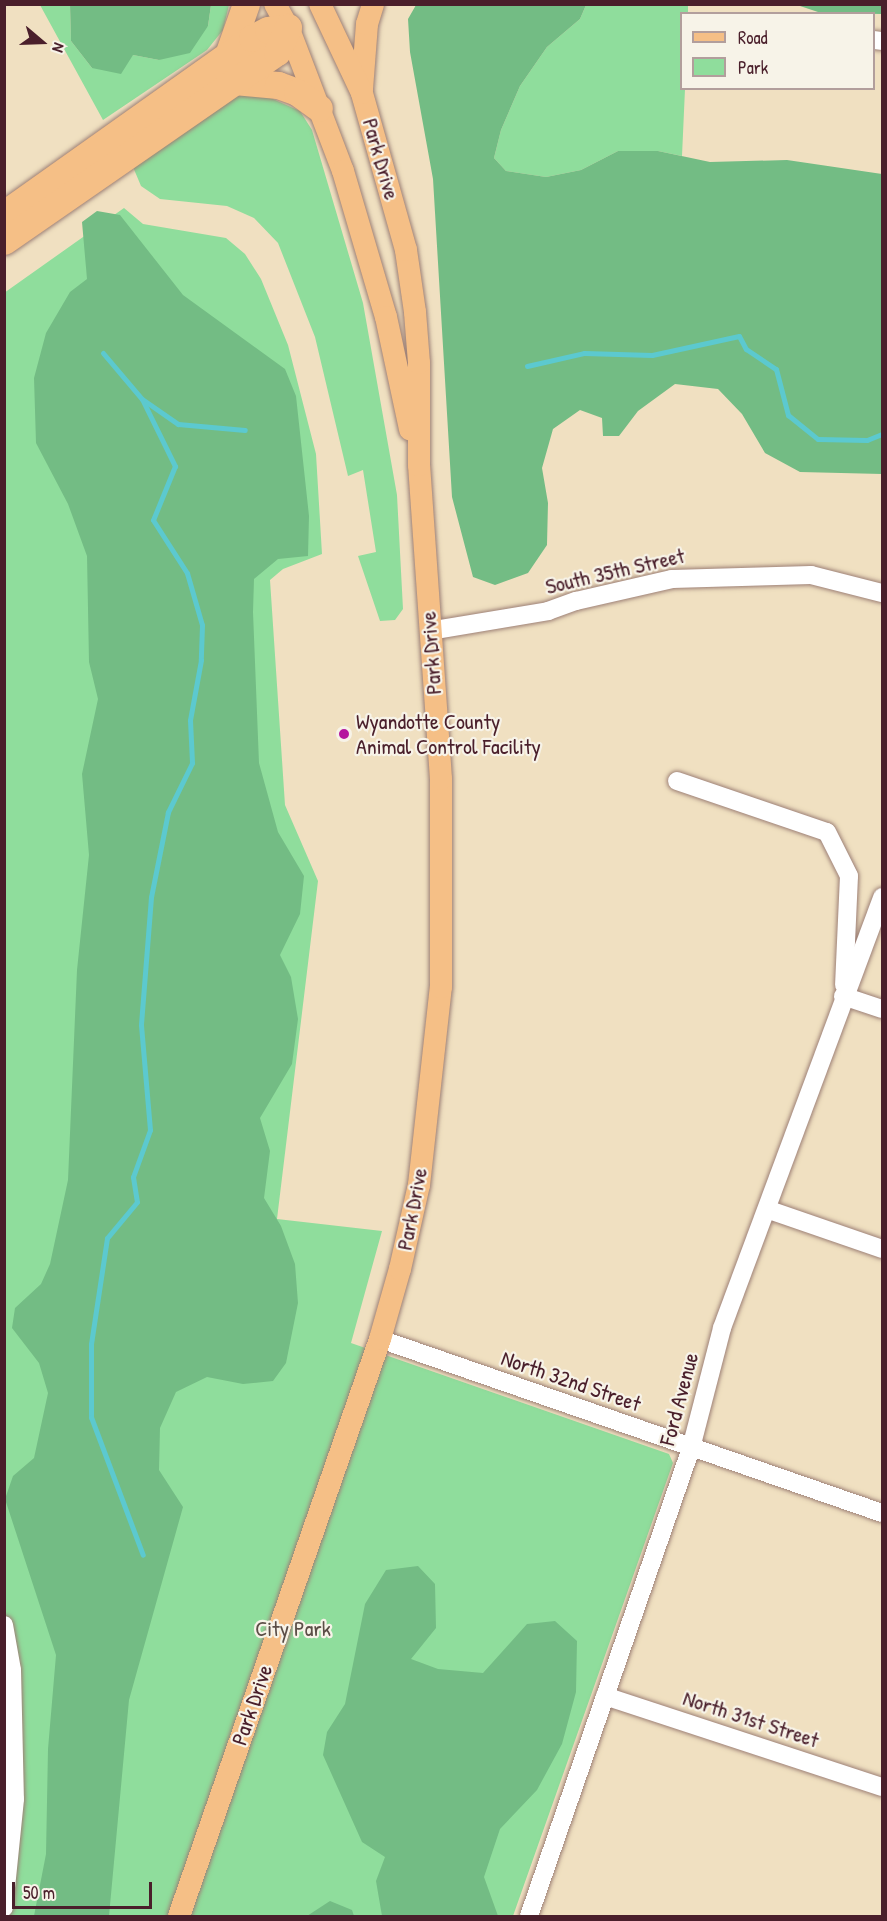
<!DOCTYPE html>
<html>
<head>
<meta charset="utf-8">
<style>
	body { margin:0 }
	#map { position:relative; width:887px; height:1921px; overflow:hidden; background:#f0e0c1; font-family:"Patrick Hand",sans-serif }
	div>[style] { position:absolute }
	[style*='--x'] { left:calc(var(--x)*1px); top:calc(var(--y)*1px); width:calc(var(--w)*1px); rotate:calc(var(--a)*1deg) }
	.green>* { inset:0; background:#8fdd9c }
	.forest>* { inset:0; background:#73bc84 }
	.stream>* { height:5px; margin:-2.5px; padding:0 2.5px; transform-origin:2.5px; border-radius:2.5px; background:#5cc9cf }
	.roads { filter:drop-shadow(0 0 2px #9d8076) drop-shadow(0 0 2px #9d8076) }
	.minor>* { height:18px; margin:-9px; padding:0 9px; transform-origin:9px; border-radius:9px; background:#fff }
	.major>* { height:22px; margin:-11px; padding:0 11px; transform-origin:11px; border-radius:11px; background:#f5bf86 }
	.highway>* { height:27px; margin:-13.5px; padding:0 13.5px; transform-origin:13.5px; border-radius:13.5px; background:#f5bf86 }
	.dots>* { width:16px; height:16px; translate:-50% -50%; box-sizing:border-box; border:3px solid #f7f3e8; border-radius:50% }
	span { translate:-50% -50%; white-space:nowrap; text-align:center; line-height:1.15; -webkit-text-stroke:4.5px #f7f3e8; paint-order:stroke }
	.street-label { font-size:22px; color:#4a1f2b }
	.poi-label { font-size:22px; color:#4a1f2b }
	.left { translate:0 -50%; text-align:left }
	.park-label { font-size:22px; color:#5b4e47 }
	.frame { position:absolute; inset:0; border:6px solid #4a1f2b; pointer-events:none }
	.legend { position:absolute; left:680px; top:12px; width:195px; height:78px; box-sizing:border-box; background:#f7f3e8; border:2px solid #b29e9c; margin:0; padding:8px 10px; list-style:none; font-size:18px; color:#4a1f2b }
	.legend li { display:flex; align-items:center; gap:12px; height:30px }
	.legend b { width:30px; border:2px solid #b29e9c }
	.north { position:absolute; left:12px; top:12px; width:60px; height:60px; -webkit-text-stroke:4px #f7f3e8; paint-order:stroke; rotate:109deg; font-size:16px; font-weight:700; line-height:24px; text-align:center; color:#4a1f2b }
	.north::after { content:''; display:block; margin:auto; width:21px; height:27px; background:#4a1f2b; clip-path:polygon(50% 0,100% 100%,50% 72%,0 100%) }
	.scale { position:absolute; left:12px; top:1882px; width:140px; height:27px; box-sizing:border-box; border:3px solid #4a1f2b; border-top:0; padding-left:8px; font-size:18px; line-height:21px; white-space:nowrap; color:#4a1f2b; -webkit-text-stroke:4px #f7f3e8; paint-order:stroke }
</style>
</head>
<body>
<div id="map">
	<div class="green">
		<i style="clip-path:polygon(40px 5px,70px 5px,71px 41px,92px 68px,133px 55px,159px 60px,208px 26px,211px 5px,229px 5px,223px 30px,207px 50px,103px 120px)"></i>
		<i style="clip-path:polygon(586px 5px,688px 5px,688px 13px,682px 14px,682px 88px,685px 89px,682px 156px,658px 151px,618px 151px,581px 170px,546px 177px,506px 171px,494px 158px,501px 130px,520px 86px,547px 47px,580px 19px)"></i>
		<i style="clip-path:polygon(240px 93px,266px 96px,300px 111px,312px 130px,363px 303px,397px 495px,403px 609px,395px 620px,380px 621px,358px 556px,376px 552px,363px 470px,348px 476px,315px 337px,278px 243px,254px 218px,227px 206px,160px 199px,141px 186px,133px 167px)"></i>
		<i style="clip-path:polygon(124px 208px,143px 224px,226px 238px,245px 254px,261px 279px,288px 345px,316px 454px,322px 554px,283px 569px,270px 580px,285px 805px,318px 881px,277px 1219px,382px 1231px,351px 1343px,669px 1454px,673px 1463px,513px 1916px,5px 1916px,4px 293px)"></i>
	</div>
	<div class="forest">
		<i style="clip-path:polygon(70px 5px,70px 4px,211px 5px,208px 26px,190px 53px,159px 60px,133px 55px,121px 74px,92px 68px,71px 41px)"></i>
		<i style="clip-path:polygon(416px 5px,586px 5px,580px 19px,547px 47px,520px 86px,501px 130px,494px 158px,506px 171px,546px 177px,581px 170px,618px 151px,658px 151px,710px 162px,787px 160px,882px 174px,882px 474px,800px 472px,765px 453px,742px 414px,718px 389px,675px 384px,638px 411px,619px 436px,603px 436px,602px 418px,580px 410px,553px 429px,542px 468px,548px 503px,547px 545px,528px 573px,495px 585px,473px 577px,452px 497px,433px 179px,410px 52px,408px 19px)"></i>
		<i style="clip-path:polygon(797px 5px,882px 5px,882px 14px,821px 13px)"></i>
		<i style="clip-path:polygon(97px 211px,120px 215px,183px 295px,285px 369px,296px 396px,309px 516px,308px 556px,278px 559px,254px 579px,253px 612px,259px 763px,278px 832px,304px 876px,300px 914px,280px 955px,291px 977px,298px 1019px,292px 1064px,260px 1118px,270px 1151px,264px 1198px,281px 1226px,295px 1264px,298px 1303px,286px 1363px,273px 1381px,243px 1384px,207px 1377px,176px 1392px,160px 1428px,159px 1470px,183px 1507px,129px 1700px,109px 1916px,34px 1916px,46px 1854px,48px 1749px,56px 1655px,5px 1499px,13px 1476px,34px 1458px,48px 1393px,39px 1363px,12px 1328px,15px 1308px,41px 1284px,50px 1264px,68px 1180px,77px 970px,89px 855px,82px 774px,98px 699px,89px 662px,87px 556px,68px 504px,36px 443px,34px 378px,46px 333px,70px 292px,87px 279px,82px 222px)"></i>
		<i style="clip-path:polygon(418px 1566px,435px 1584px,436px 1628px,411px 1659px,438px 1669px,483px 1673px,527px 1624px,555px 1621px,577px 1641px,576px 1692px,562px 1744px,537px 1790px,500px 1829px,484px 1877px,498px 1916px,382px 1916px,376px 1881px,385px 1857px,362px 1842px,323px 1755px,327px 1732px,345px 1704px,365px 1604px,386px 1570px)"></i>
		<i style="clip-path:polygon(330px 1901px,352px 1910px,354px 1916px,307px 1916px)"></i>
	</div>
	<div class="stream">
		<i style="--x:103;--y:353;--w:60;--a:49.7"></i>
		<i style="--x:142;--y:399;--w:44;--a:34.8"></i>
		<i style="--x:178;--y:424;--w:67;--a:5.1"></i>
		<i style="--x:527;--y:366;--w:58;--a:-12.8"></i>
		<i style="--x:584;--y:353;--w:68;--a:1.7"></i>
		<i style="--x:652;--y:355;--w:89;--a:-12.3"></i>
		<i style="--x:739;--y:336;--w:15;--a:62"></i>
		<i style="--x:746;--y:349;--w:36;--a:34"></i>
		<i style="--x:776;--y:369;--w:48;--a:75.4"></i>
		<i style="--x:788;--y:415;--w:38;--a:39"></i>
		<i style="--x:818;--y:439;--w:49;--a:1.2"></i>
		<i style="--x:867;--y:440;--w:16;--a:-22"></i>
		<i style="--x:142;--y:399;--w:75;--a:63.8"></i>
		<i style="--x:175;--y:466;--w:58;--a:112.2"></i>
		<i style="--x:153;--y:520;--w:63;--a:57.3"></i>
		<i style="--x:187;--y:573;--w:54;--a:73.9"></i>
		<i style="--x:202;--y:625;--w:35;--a:92"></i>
		<i style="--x:201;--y:660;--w:61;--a:100.4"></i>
		<i style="--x:190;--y:720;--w:43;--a:87.3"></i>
		<i style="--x:192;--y:763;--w:55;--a:116.1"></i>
		<i style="--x:168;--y:812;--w:87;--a:101.3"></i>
		<i style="--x:151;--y:897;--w:128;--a:94.5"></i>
		<i style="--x:141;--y:1025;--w:105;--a:85.1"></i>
		<i style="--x:150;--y:1130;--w:50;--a:109.9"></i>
		<i style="--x:133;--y:1177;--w:25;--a:81"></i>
		<i style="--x:137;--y:1202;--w:47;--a:129.8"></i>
		<i style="--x:107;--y:1238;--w:107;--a:98.6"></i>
		<i style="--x:91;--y:1344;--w:73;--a:90"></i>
		<i style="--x:91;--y:1417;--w:147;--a:69.4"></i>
	</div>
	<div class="roads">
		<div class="minor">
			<i style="--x:874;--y:40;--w:8;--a:7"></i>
			<i style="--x:429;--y:631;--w:121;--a:-9.5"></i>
			<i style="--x:548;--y:611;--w:30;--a:-20"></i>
			<i style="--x:576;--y:601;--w:98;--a:-12.9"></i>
			<i style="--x:672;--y:579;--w:139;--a:-1.6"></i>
			<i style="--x:811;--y:575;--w:73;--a:14.2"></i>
			<i style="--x:677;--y:781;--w:158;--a:18.8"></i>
			<i style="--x:827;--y:832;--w:49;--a:63.4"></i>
			<i style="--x:849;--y:876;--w:109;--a:92.6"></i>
			<i style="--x:843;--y:996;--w:41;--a:18.4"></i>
			<i style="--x:769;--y:1210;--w:120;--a:19"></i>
			<i style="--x:380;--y:1339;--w:531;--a:19.12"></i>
			<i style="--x:4;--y:1625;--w:46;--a:79.9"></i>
			<i style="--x:12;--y:1670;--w:129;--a:88.7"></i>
			<i style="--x:15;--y:1799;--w:109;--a:95.8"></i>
			<i style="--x:605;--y:1696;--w:292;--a:18.2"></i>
			<i style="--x:529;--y:1916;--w:495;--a:-70.9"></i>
			<i style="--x:691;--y:1448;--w:124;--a:-75.5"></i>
			<i style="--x:722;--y:1328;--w:460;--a:-69.6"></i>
		</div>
		<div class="major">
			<i style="--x:275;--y:4;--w:26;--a:61"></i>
			<i style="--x:288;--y:27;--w:154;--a:69.1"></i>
			<i style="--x:343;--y:171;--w:152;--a:73.6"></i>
			<i style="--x:386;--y:317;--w:115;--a:77.9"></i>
			<i style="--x:362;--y:89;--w:65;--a:-85.6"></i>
			<i style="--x:367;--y:24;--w:21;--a:-73"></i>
			<i style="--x:179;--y:1916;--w:611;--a:-70.79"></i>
			<i style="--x:380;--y:1339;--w:73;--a:-74.1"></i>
			<i style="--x:400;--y:1269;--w:86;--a:-77.3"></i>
			<i style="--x:419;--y:1185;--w:199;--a:-83.7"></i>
			<i style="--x:441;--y:987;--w:208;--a:-90"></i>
			<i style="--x:441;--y:779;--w:315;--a:-94"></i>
			<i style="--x:419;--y:465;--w:102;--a:-90"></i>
			<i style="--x:419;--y:363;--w:51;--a:-94.5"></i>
			<i style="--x:415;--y:312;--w:63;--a:-98.3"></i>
			<i style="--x:406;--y:250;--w:163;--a:-105.7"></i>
			<i style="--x:362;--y:93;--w:98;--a:-115.3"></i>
		</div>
		<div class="highway">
			<i style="--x:228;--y:55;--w:54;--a:-70.6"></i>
			<i style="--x:234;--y:81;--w:44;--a:5.2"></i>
			<i style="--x:278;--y:85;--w:20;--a:20"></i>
			<i style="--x:297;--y:92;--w:27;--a:36"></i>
			<i style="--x:4;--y:214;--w:304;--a:-35.4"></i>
			<i style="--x:252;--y:38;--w:18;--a:-27"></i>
			<i style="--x:268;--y:30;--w:20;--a:-9"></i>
			<i style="--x:4;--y:241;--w:332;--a:-34.7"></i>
			<i style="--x:277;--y:52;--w:27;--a:-66"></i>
		</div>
	</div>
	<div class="dots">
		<i style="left:344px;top:734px;background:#b5179e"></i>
	</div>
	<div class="street-label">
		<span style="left:381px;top:159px;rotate:74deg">Park Drive</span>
		<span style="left:615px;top:571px;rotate:-13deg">South 35th Street</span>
		<span style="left:431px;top:653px;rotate:-94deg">Park Drive</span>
		<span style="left:412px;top:1209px;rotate:-79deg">Park Drive</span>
		<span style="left:571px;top:1381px;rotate:19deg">North 32nd Street</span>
		<span style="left:679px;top:1399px;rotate:-75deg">Ford Avenue</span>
		<span style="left:252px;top:1705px;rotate:-71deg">Park Drive</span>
		<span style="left:751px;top:1719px;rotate:18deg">North 31st Street</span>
	</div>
	<div class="poi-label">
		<span class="left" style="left:356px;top:734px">Wyandotte County<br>Animal Control Facility</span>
	</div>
	<div class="park-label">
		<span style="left:293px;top:1629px">City Park</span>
	</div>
	<div class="frame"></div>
	<ul class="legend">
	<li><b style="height:8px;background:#f5bf86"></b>Road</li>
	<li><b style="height:16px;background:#8fdd9c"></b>Park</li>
	</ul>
	<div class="north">N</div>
	<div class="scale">50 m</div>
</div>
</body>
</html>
